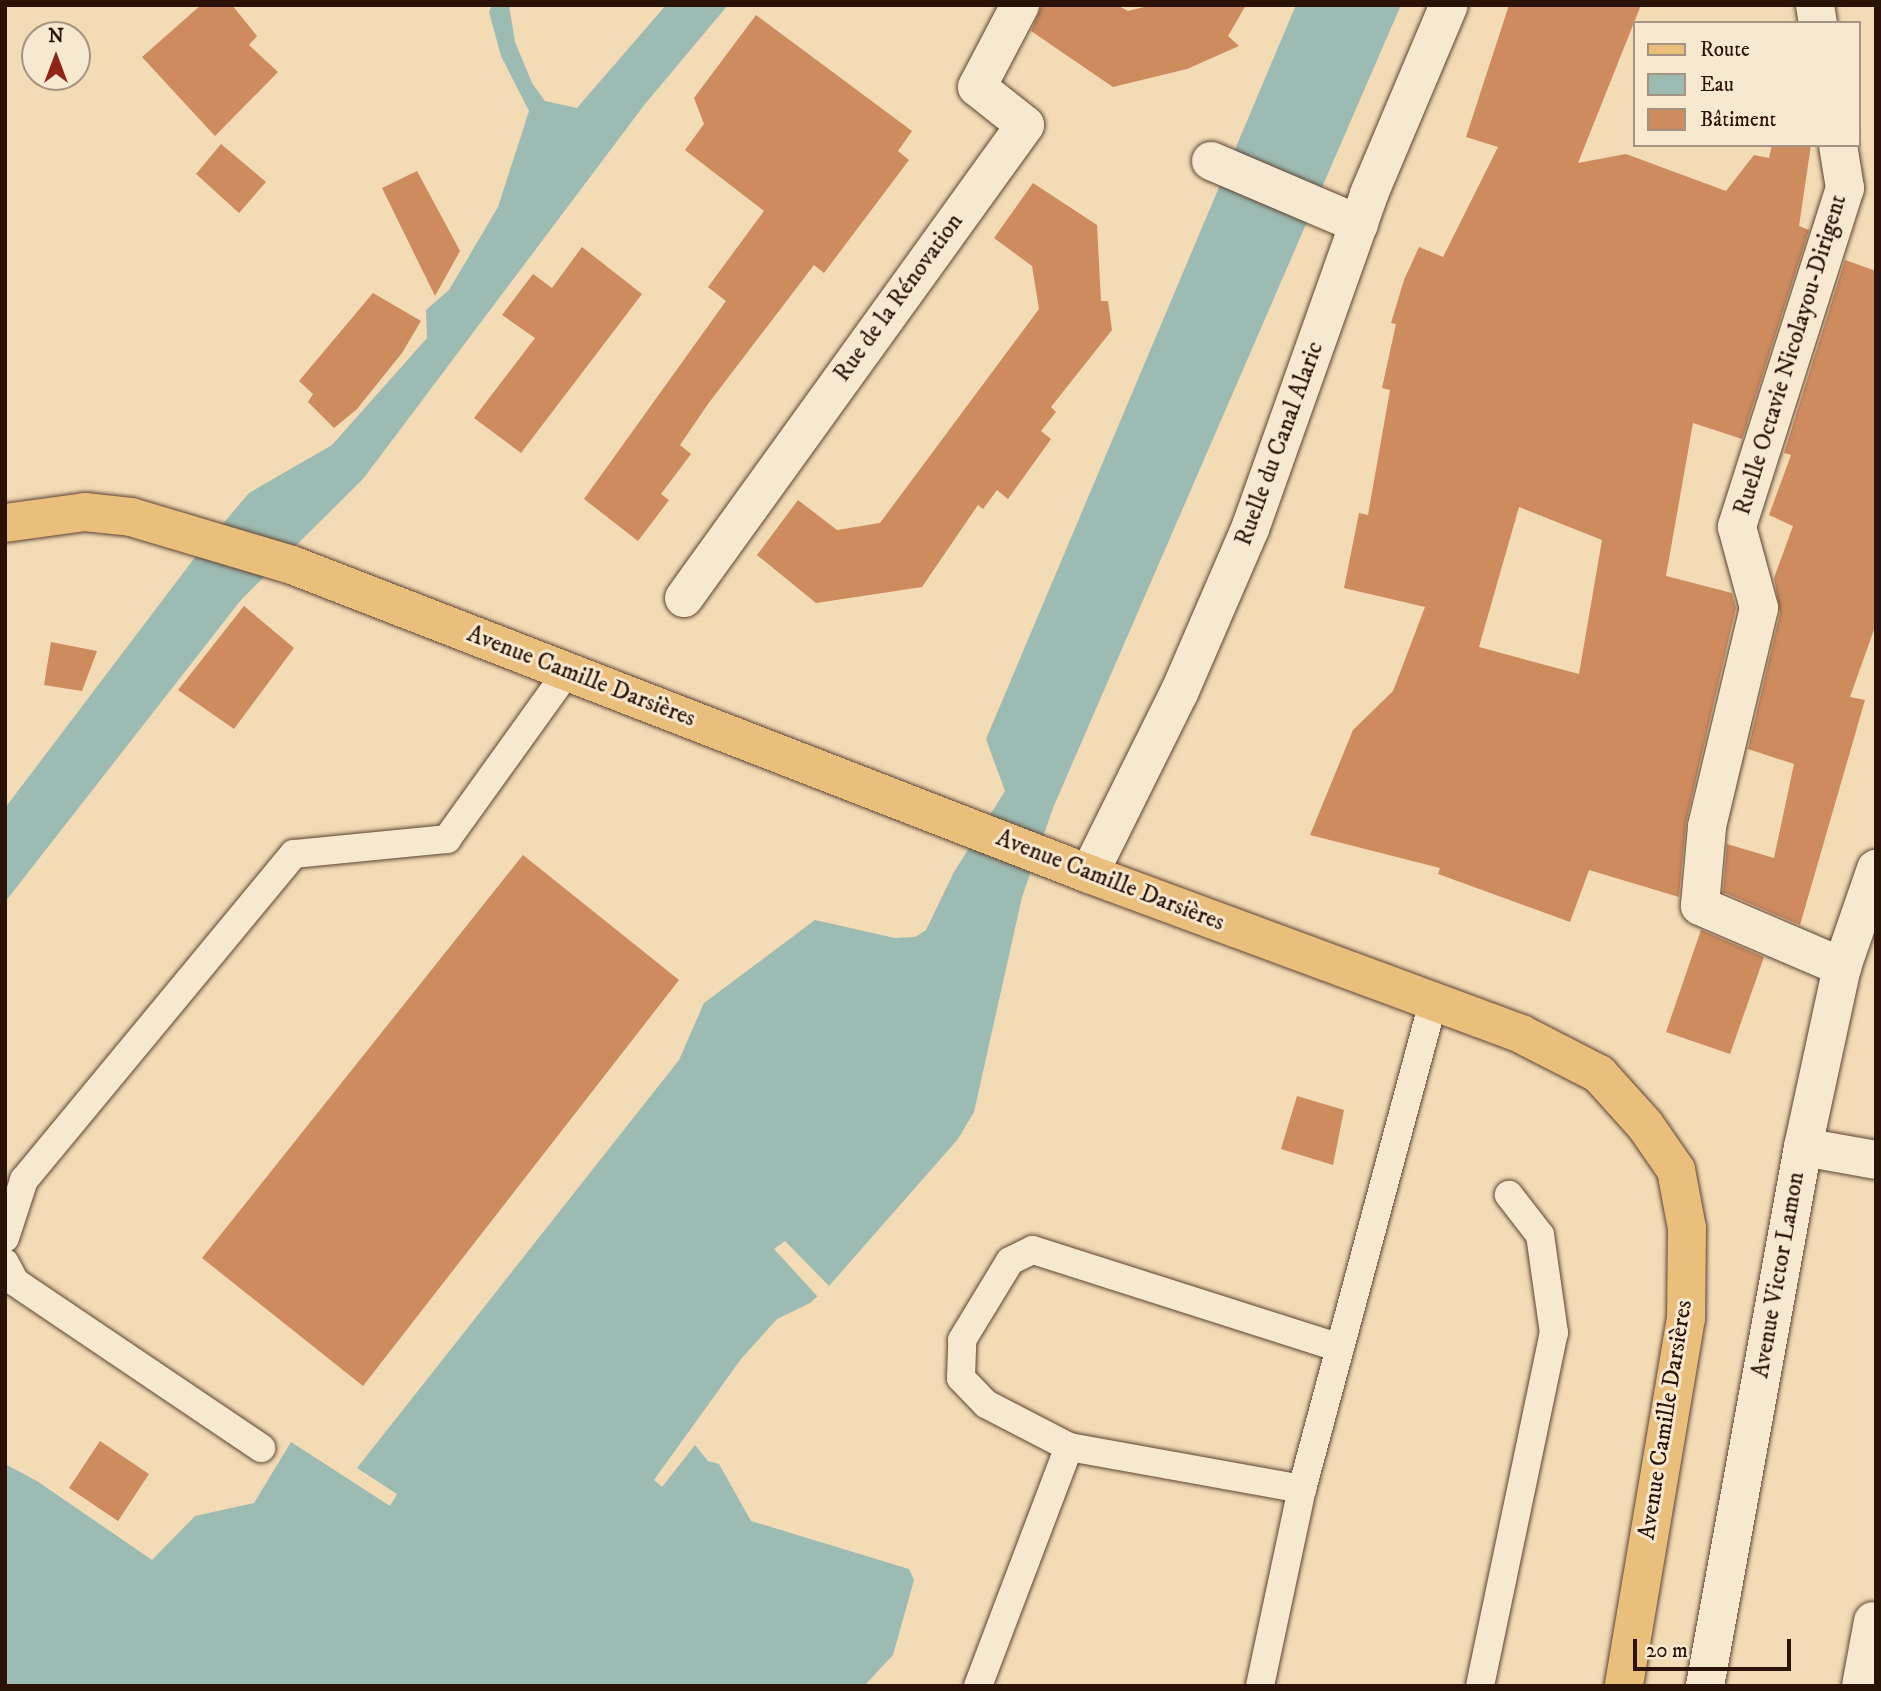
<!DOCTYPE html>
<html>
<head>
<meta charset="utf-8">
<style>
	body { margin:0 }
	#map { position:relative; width:1881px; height:1691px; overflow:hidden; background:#f3dbb6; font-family:"IM FELL DW Pica",serif }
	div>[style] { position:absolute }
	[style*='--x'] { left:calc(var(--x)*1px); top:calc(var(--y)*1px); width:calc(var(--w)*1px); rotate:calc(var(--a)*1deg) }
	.water>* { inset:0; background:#9cbbb2 }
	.pier>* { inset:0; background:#f3dbb6 }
	.building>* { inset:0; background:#cd8b5e }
	.roads { filter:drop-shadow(0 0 2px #5d4433) drop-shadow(0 0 2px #5d4433) }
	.lane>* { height:28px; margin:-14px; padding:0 14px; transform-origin:14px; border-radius:14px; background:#f7e8d0 }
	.street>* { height:38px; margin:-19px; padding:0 19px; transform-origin:19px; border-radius:19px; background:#f7e8d0 }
	.secondary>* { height:38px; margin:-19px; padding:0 19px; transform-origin:19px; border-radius:19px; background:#f7e8d0 }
	.primary>* { height:38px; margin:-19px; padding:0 19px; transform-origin:19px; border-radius:19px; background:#eabe7b }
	span { translate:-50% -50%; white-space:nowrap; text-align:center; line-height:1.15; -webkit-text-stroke:6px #f7e8d0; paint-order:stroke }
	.street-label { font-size:24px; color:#2b1207 }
	.frame { position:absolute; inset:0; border:7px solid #2b1207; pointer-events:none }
	.legend { position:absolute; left:1633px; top:21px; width:228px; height:126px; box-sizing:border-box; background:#f7e8d0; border:2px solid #a59280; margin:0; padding:9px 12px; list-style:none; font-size:21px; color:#2b1207 }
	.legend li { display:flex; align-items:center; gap:14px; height:35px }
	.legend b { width:35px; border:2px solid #a59280 }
	.north { position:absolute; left:21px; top:21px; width:70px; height:70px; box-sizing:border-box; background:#f7e8d0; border:2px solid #a59280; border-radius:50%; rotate:0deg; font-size:19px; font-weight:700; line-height:28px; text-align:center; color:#2b1207 }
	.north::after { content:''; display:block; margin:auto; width:24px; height:32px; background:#8f2418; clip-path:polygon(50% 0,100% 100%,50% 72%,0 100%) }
	.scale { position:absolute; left:1633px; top:1639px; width:158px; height:32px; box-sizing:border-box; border:4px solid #2b1207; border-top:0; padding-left:9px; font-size:21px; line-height:24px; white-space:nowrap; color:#2b1207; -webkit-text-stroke:5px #f7e8d0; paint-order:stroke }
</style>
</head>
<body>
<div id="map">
	<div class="water">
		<i style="clip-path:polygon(492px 5px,509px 5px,515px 42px,532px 83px,545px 101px,577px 108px,666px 5px,728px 5px,645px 104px,363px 479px,241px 600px,5px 902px,5px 808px,199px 552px,249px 493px,332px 445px,427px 338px,426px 310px,449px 290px,498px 207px,529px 111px,501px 56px,489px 12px)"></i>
		<i style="clip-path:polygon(1296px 5px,1401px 5px,1053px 808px,1022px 897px,974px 1112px,958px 1139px,829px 1286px,810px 1303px,777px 1319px,741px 1359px,654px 1480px,662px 1487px,695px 1445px,708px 1461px,719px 1464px,751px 1521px,909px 1569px,914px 1580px,893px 1655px,864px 1686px,5px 1686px,5px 1464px,37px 1481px,152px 1560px,195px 1516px,254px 1503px,291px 1442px,390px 1506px,397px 1494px,357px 1468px,679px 1060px,704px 1003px,815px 920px,895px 938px,915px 937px,926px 930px,954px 872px,1005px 791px,986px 739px)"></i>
	</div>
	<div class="pier">
		<i style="clip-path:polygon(785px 1241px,829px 1286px,818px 1297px,774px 1249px)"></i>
	</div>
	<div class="building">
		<i style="clip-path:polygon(201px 5px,232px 5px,257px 36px,249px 45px,278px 72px,215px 136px,142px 57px)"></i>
		<i style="clip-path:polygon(1042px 5px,1117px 5px,1128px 11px,1152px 5px,1246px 5px,1228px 36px,1239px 46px,1187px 69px,1113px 87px,1031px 31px)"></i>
		<i style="clip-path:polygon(evenodd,1509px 5px,1641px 5px,1578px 163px,1626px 154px,1726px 191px,1754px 155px,1769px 158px,1772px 145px,1811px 145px,1799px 226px,1809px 230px,1742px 439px,1693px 423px,1666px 576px,1732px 593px,1736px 608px,1686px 822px,1679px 897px,1589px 870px,1570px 922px,1438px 874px,1440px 868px,1310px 835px,1353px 730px,1393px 691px,1425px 607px,1344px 588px,1359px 513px,1368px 515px,1390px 390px,1382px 388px,1396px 324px,1391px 323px,1404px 280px,1419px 247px,1443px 257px,1498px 147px,1466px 137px,1509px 5px,1519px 507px,1602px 540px,1579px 674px,1479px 647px,1519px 507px)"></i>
		<i style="clip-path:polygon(756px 15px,912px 131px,898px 151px,909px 160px,824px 273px,814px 265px,708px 404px,680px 445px,691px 454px,661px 494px,669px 500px,638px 541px,584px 499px,726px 301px,708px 287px,764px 211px,685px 150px,704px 124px,694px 98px)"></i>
		<i style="clip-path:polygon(221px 144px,266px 182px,239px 213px,196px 174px)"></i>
		<i style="clip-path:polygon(417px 171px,460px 251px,435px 296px,382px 188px)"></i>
		<i style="clip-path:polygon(1033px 183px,1097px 225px,1101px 301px,1108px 301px,1112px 330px,1051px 407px,1056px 412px,1041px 431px,1051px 439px,1008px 499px,997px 490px,983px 509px,978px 505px,922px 587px,816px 603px,757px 555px,798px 500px,837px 530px,880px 523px,1039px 309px,1032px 266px,994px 238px)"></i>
		<i style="clip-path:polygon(582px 247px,642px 294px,521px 453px,474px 418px,535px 338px,502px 315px,533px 274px,552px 288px)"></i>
		<i style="clip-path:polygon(1845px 260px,1876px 271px,1876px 624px,1850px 697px,1865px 700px,1800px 925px,1723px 892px,1727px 844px,1774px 858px,1794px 764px,1748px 749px,1780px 613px,1774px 578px,1793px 526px,1769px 515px,1791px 455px,1784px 453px)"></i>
		<i style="clip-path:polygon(373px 293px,421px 321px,402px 353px,357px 409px,334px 428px,308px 402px,313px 394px,299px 381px)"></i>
		<i style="clip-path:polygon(244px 606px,294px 648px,234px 729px,178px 690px)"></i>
		<i style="clip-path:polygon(51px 642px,97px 651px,82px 691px,44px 685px)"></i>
		<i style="clip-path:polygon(523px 855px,679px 980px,363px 1386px,202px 1258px)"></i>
		<i style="clip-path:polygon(1701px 930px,1764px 957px,1730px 1054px,1666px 1032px)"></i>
		<i style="clip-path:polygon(1297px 1096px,1344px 1110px,1333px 1165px,1281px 1149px)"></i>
		<i style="clip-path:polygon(100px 1441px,149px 1474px,118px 1521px,69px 1488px)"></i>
	</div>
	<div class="roads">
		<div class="lane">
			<i style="--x:5;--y:1238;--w:61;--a:-71.9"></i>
			<i style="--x:24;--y:1180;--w:423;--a:-50.4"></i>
			<i style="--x:294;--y:854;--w:154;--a:-5.6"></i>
			<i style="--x:447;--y:839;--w:206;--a:-54.3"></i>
			<i style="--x:5;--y:1263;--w:21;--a:62"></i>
			<i style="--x:15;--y:1282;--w:297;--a:34"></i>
			<i style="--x:1069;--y:1447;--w:93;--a:-152.6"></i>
			<i style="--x:986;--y:1404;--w:36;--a:-134"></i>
			<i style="--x:961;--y:1378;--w:38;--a:-88"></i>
			<i style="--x:962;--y:1340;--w:92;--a:-58.7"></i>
			<i style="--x:1010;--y:1261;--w:25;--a:-26"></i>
			<i style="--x:1033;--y:1250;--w:322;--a:17.7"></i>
			<i style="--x:978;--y:1686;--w:256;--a:-69.2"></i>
			<i style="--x:1069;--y:1447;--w:237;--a:10.2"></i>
			<i style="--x:1260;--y:1686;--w:201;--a:-78"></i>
			<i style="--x:1302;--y:1489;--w:504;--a:-74.94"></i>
			<i style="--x:1480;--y:1686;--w:361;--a:-78.2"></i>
			<i style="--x:1554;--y:1333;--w:99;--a:-98.1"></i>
			<i style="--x:1540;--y:1235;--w:51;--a:-127.8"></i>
		</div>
		<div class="street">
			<i style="--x:1815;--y:5;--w:18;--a:81"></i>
			<i style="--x:1838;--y:145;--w:44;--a:80.8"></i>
			<i style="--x:1845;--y:188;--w:356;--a:107.7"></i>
			<i style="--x:1737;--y:527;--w:84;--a:74.8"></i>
			<i style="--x:1759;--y:608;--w:225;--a:103.4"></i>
			<i style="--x:1707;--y:827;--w:79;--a:95.1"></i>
			<i style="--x:1700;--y:906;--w:155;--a:23.2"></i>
			<i style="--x:1211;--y:161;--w:161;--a:23.1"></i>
			<i style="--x:684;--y:598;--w:583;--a:-54.21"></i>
			<i style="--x:1025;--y:125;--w:61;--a:-141.6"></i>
			<i style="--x:977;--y:87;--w:93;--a:-62.3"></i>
			<i style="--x:1089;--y:874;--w:202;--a:-63.6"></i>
			<i style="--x:1179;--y:693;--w:179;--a:-66.6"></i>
			<i style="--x:1250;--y:529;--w:356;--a:-70.4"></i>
			<i style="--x:1369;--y:194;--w:205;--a:-67.1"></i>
			<i style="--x:1803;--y:1147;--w:74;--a:10.1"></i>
			<i style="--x:1861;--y:1686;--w:66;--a:-79.5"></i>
		</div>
		<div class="secondary">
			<i style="--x:1705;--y:1686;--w:548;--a:-79.7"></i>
			<i style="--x:1803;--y:1147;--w:184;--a:-77.8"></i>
			<i style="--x:1842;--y:967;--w:104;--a:-70.9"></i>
		</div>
		<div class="primary">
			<i style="--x:5;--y:523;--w:81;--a:-7.8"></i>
			<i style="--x:85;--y:512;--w:46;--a:6.2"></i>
			<i style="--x:131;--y:517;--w:168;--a:16.6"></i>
			<i style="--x:292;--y:565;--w:855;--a:21.19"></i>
			<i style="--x:1089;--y:874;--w:461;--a:20.3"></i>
			<i style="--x:1521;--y:1034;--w:88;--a:27.1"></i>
			<i style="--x:1599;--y:1074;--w:69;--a:48"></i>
			<i style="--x:1645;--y:1125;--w:55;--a:55.4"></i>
			<i style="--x:1676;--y:1170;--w:59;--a:79.3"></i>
			<i style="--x:1687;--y:1228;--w:90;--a:90.6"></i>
			<i style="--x:1686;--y:1318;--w:373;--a:99.6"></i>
		</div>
	</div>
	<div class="street-label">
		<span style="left:899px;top:298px;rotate:-54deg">Rue de la Rénovation</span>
		<span style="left:1791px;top:355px;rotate:-73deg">Ruelle Octavie Nicolayou-Dirigent</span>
		<span style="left:1280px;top:444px;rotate:-70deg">Ruelle du Canal Alaric</span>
		<span style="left:581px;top:677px;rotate:21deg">Avenue Camille Darsières</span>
		<span style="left:1110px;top:881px;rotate:21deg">Avenue Camille Darsières</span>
		<span style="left:1779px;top:1275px;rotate:-80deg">Avenue Victor Lamon</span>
		<span style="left:1666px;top:1420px;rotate:-81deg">Avenue Camille Darsières</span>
	</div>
	<div class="frame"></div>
	<ul class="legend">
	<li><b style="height:9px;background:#eabe7b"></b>Route</li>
	<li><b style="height:19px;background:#9cbbb2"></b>Eau</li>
	<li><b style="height:19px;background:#cd8b5e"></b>Bâtiment</li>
	</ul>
	<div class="north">N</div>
	<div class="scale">20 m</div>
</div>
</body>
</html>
